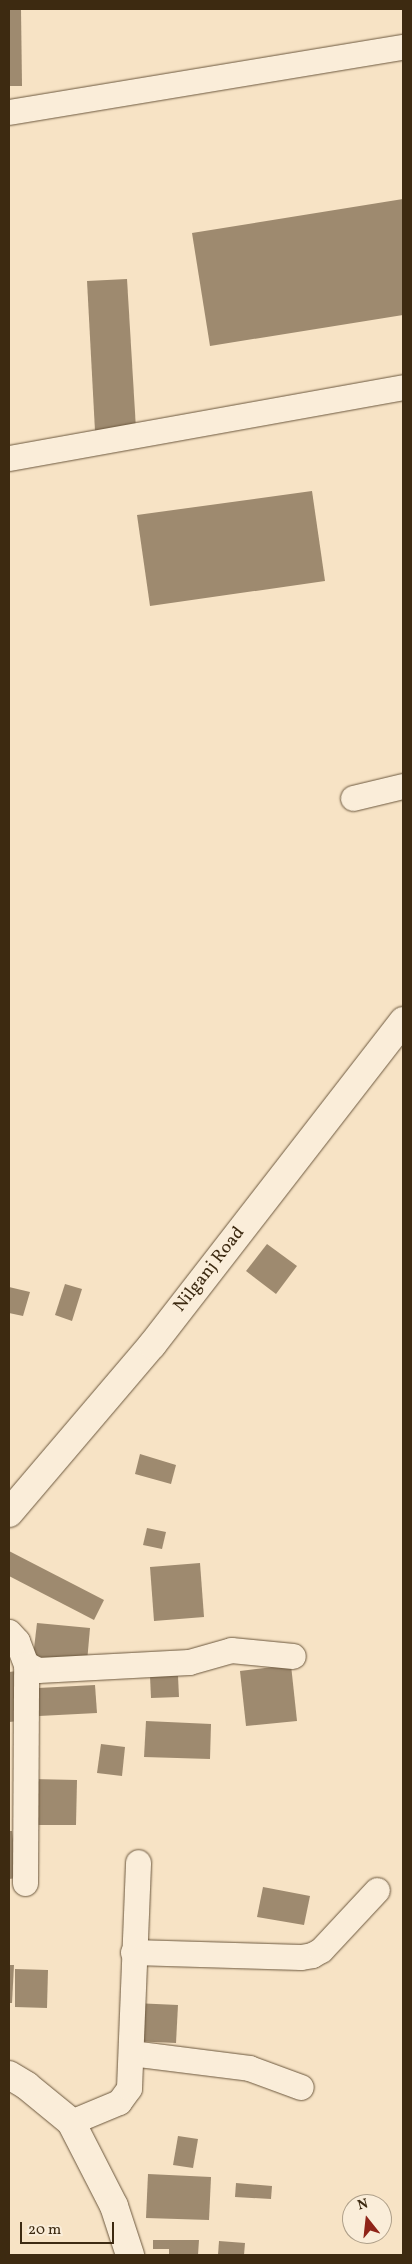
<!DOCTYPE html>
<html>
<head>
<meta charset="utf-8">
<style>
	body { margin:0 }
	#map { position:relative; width:412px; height:2264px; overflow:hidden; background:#f7e3c5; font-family:Vollkorn,serif }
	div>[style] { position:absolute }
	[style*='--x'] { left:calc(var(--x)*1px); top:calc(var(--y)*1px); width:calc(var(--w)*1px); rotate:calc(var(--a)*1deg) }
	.building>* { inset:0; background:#9e8a6f }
	.roads { filter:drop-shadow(0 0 1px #6c583e) drop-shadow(0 0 1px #6c583e) }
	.street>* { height:25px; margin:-12.5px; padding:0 12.5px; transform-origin:12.5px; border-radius:12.5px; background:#faedd9 }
	.secondary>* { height:28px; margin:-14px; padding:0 14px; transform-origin:14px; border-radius:14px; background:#faedd9 }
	span { translate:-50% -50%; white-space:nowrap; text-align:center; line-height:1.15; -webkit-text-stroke:4px #faedd9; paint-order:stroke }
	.street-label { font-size:18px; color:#3d2a11 }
	.frame { position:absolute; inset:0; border:10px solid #3d2a11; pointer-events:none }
	.north { position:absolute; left:342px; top:2194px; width:50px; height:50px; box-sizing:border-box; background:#faedd9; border:1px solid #ae9f89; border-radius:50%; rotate:344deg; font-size:14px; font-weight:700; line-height:20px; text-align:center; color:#3d2a11 }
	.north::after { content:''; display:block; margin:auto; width:18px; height:22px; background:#8f2418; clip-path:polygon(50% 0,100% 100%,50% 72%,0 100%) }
	.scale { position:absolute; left:20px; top:2222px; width:94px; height:22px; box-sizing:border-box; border:2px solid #3d2a11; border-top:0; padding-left:6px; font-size:15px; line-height:18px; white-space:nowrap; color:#3d2a11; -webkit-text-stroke:4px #faedd9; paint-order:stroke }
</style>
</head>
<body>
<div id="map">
	<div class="building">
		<i style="clip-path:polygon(9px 9px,21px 9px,22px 86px,9px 86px)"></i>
		<i style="clip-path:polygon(403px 199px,403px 315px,210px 346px,192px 233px)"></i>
		<i style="clip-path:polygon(127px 279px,136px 429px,95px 431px,87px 281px)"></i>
		<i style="clip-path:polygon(312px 491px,325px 581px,150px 606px,137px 515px)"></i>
		<i style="clip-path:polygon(267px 1244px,297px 1266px,276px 1294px,246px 1271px)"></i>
		<i style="clip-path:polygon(65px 1284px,82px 1289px,72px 1321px,55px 1315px)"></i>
		<i style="clip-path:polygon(9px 1287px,30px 1292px,23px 1316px,9px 1313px)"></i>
		<i style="clip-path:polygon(140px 1454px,176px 1465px,171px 1484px,135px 1474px)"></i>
		<i style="clip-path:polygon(147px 1528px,166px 1532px,162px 1549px,143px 1545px)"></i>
		<i style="clip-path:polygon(9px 1551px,104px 1600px,94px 1620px,9px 1576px)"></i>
		<i style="clip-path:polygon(200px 1563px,204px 1617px,154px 1621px,150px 1567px)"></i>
		<i style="clip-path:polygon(37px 1623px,90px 1628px,87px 1662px,33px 1657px)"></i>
		<i style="clip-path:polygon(291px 1665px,297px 1721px,246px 1726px,240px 1671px)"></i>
		<i style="clip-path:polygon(17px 1671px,20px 1721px,9px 1722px,9px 1672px)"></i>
		<i style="clip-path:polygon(150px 1676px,178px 1676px,179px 1697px,151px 1698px)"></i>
		<i style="clip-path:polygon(95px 1685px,97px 1713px,39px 1716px,38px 1688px)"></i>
		<i style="clip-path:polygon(146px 1721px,211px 1724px,210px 1759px,144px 1757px)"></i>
		<i style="clip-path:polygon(101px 1744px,125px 1747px,122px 1776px,97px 1773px)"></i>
		<i style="clip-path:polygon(32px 1779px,77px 1780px,76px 1825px,31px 1825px)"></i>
		<i style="clip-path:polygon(9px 1831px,12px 1831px,17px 1878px,9px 1879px)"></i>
		<i style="clip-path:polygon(263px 1887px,310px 1896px,304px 1925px,257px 1917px)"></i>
		<i style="clip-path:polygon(9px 1965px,14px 1965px,12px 2003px,9px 2003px)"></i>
		<i style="clip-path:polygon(15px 1969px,48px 1970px,47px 2008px,15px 2007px)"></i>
		<i style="clip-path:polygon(134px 2003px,178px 2005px,176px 2043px,133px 2041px)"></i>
		<i style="clip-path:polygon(178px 2136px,198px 2139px,193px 2168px,173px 2165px)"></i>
		<i style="clip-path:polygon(148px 2174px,211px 2177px,209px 2220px,146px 2218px)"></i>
		<i style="clip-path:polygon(236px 2183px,272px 2186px,271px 2199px,235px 2197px)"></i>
		<i style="clip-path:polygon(153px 2240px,199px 2240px,198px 2255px,169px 2255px,169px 2249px,153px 2249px)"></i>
		<i style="clip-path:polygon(219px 2241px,245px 2243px,244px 2255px,218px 2255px)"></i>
	</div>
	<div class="roads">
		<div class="street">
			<i style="--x:9;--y:112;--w:399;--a:-9.4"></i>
			<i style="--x:9;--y:458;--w:400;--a:-10.2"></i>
			<i style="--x:353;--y:798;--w:51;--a:-13.5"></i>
			<i style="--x:9;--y:1632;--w:12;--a:48"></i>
			<i style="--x:17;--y:1641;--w:25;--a:69"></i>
			<i style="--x:26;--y:1664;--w:13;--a:27"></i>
			<i style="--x:38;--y:1670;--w:151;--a:-3"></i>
			<i style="--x:189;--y:1662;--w:44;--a:-15.9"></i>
			<i style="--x:231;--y:1650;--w:62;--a:5.5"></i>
			<i style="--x:25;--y:1883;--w:219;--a:-89.7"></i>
			<i style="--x:133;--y:1952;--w:168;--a:1.7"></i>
			<i style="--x:301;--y:1957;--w:11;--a:-10"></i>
			<i style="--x:312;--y:1955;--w:10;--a:-29"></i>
			<i style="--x:321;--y:1950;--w:82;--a:-47"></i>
			<i style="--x:131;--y:2053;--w:119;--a:7.2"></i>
			<i style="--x:249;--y:2068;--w:55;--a:20.1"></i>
			<i style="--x:71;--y:2122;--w:52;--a:-22.6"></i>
			<i style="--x:119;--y:2102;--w:17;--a:-54"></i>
			<i style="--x:129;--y:2088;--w:226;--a:-87.7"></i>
		</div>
		<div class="secondary">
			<i style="--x:9;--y:1513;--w:221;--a:-49.6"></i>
			<i style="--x:152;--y:1345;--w:410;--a:-52.2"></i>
			<i style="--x:9;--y:2075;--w:21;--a:31"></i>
			<i style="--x:27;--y:2086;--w:57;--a:39.3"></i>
			<i style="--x:71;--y:2122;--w:94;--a:62.9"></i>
			<i style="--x:114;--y:2206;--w:52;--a:71.9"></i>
		</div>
	</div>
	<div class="street-label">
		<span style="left:210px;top:1270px;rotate:-52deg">Nilganj Road</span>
	</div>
	<div class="frame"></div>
	<div class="north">N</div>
	<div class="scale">20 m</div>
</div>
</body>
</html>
